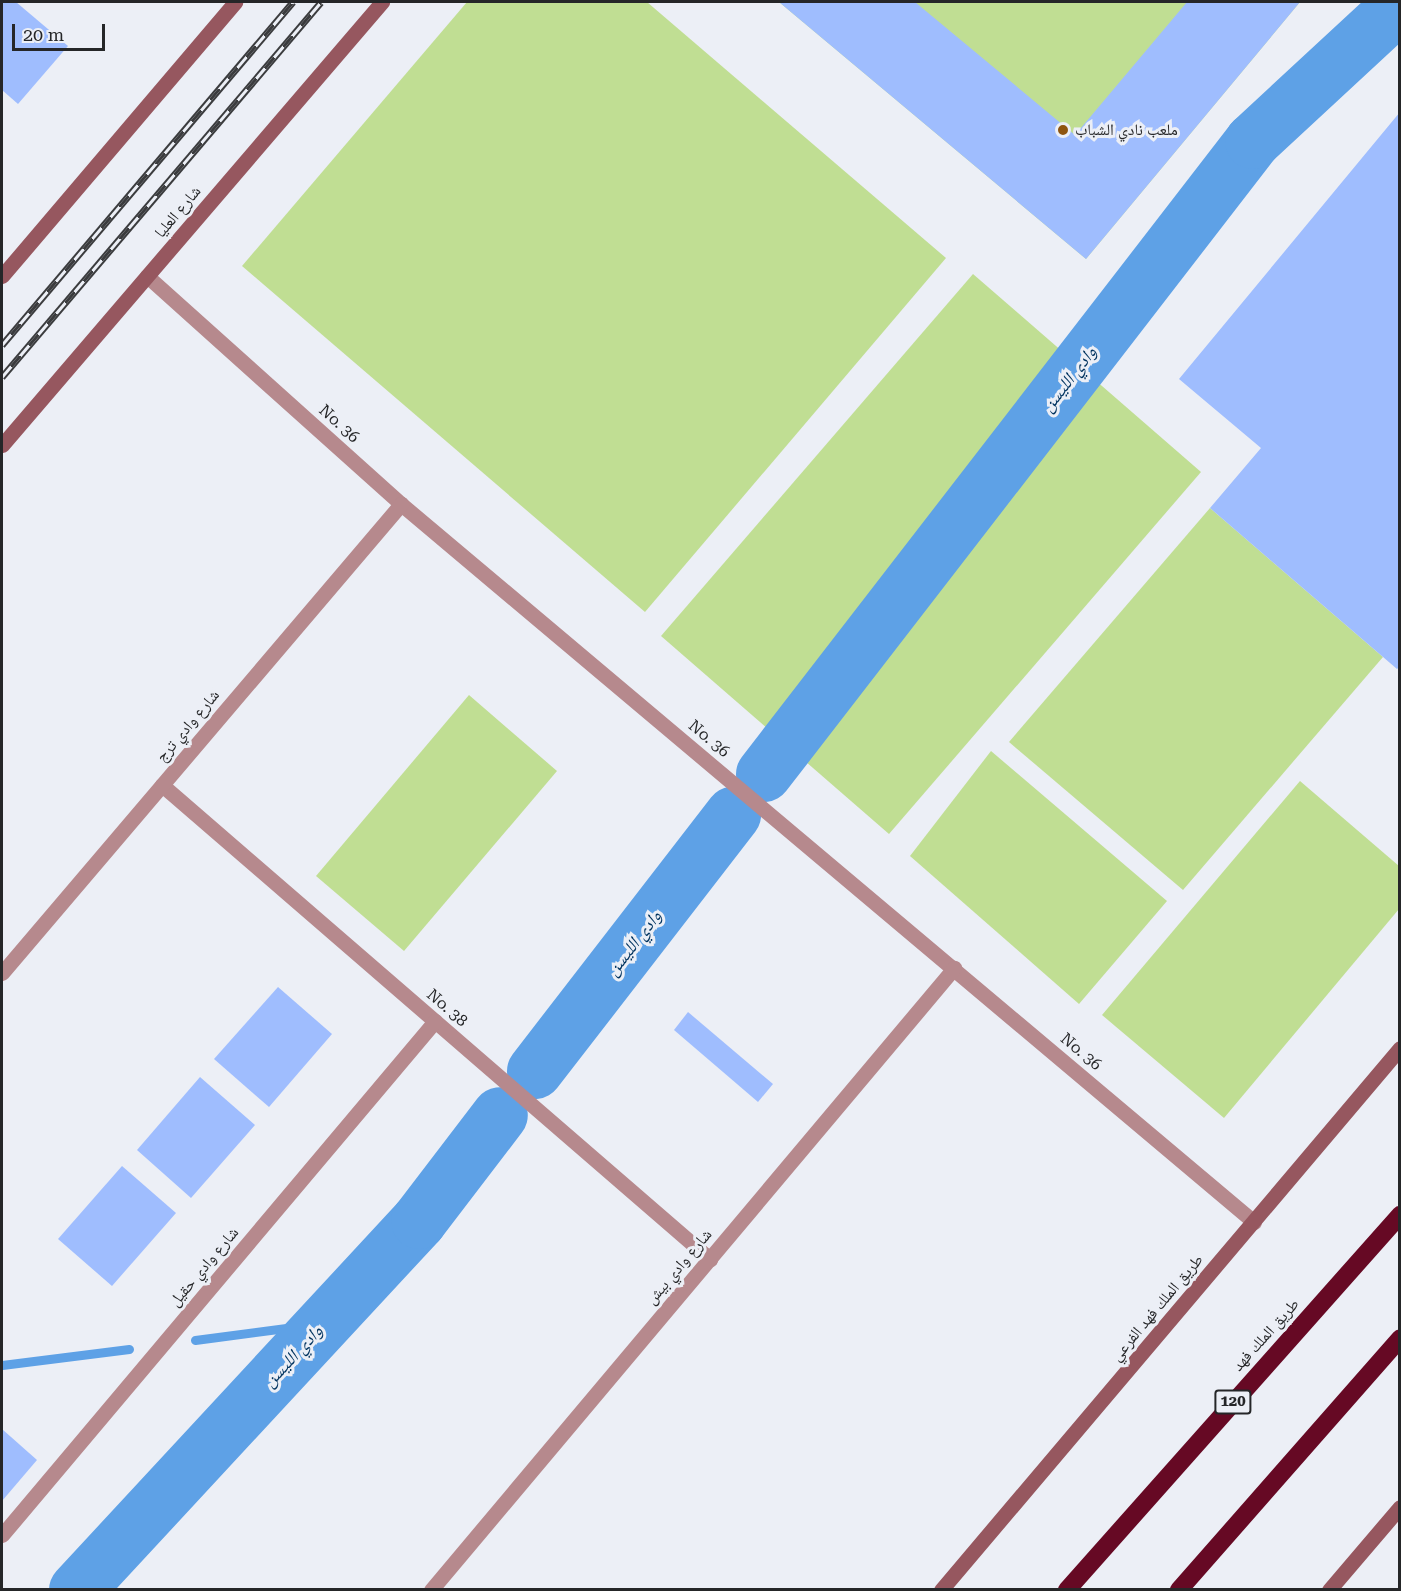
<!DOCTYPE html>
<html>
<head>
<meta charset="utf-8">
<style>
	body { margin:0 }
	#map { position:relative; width:1401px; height:1591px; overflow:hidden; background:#eceff6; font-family:"Roboto Serif","Noto Naskh Arabic",serif }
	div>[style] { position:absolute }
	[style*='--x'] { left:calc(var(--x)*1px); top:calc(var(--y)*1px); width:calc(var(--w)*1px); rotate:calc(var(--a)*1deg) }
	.green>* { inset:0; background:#c0de93 }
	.stream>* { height:9px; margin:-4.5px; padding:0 4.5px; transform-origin:4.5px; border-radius:4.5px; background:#5ea1e6 }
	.river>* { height:56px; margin:-28px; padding:0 28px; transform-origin:28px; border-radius:28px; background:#5ea1e6 }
	.building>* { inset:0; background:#9fbdfe }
	.minor>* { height:15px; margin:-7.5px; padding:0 7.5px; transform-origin:7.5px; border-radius:7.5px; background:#b6898d }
	.secondary>* { height:15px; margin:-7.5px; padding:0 7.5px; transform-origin:7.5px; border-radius:7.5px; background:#96575f }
	.motorway>* { height:18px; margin:-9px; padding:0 9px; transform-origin:9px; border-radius:9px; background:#660924 }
	.rail>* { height:7px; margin-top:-3.5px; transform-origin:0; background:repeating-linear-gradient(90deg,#eceff6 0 14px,#3b3c3e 0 28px); box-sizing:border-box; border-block:2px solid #3b3c3e }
	.dots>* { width:16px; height:16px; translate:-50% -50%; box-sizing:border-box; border:3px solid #eceff6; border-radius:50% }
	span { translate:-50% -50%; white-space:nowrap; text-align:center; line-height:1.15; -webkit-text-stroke:6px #eceff6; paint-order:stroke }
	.shield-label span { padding:2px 4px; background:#eceff6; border:2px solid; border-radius:4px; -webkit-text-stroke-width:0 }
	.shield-label { font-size:15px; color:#252628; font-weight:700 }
	.poi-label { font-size:16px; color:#252628 }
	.left { translate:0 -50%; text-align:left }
	.street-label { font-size:16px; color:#252628 }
	.water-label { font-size:18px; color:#00335f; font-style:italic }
	.frame { position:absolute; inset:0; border:3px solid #252628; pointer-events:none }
	.scale { position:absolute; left:12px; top:24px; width:93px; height:27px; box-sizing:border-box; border:3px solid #252628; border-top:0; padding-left:8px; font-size:18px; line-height:21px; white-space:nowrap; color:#252628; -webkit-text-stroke:4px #eceff6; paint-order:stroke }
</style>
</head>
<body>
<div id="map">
	<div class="green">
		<i style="clip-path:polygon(467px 2px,647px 2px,946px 258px,645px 612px,242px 266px)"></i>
		<i style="clip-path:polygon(779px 2px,1300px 2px,1086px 259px)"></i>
		<i style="clip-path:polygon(973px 274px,1201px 472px,889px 834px,661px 636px)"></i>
		<i style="clip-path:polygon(1210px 508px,1383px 657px,1183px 890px,1009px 742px)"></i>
		<i style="clip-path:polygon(469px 695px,557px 771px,404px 951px,316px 876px)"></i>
		<i style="clip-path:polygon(991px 751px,1167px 901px,1079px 1004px,910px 856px)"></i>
		<i style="clip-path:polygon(1300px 781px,1399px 866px,1399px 909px,1224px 1118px,1102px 1015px)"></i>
	</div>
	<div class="stream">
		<i style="--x:195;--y:1340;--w:130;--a:-7.5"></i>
		<i style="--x:2;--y:1365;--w:128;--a:-7.2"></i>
	</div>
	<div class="river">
		<i style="--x:764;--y:774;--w:800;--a:-52.31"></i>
		<i style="--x:1253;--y:141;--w:200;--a:-42.8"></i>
		<i style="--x:535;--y:1071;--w:324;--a:-52.3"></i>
		<i style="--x:77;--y:1590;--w:503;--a:-47.17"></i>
		<i style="--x:419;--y:1221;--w:133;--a:-52.6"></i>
	</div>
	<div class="building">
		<i style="clip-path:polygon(2px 2px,16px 2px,68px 46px,18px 104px,2px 90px)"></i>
		<i style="clip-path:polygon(779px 2px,915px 2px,1075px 135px,1187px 2px,1300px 2px,1086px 259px)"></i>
		<i style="clip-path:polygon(1400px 112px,1400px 666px,1397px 669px,1210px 508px,1261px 448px,1179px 379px)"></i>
		<i style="clip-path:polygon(278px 987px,332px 1034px,269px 1107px,214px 1059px)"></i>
		<i style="clip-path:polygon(688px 1012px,773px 1084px,758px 1102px,674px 1030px)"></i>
		<i style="clip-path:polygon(200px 1077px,255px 1125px,191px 1198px,137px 1150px)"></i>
		<i style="clip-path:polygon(122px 1166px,176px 1213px,112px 1286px,58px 1239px)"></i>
		<i style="clip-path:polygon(2px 1429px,37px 1460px,2px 1501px)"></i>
	</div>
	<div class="minor">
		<i style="--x:147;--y:276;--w:341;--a:41.9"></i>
		<i style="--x:401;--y:504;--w:1115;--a:40.09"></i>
		<i style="--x:162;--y:785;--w:725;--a:40.86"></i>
		<i style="--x:2;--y:973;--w:616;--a:-49.61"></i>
		<i style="--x:2;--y:1535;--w:672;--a:-49.89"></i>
		<i style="--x:431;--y:1590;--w:813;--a:-49.94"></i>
	</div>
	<div class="secondary">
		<i style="--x:2;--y:276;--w:360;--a:-49.6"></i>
		<i style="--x:2;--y:445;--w:584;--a:-49.38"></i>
		<i style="--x:941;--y:1590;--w:710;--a:-49.74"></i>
		<i style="--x:1329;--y:1590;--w:109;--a:-49.5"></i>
	</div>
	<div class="motorway">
		<i style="--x:1067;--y:1590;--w:502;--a:-48.39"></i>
		<i style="--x:1179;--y:1590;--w:335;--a:-48.7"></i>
	</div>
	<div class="rail">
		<i style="--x:2;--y:345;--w:450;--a:-49.7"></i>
		<i style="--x:2;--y:377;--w:492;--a:-49.6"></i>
	</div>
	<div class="dots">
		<i style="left:1063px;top:130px;background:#8e550f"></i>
	</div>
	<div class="shield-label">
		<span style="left:1233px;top:1402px">120</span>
	</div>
	<div class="poi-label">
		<span class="left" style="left:1075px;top:130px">ملعب نادي الشباب</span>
	</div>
	<div class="street-label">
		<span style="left:178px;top:212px;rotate:-50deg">شارع العليا</span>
		<span style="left:339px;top:424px;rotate:42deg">No. 36</span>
		<span style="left:188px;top:726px;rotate:-50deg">شارع وادي ترج</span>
		<span style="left:709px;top:739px;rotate:40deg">No. 36</span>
		<span style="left:447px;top:1008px;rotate:41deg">No. 38</span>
		<span style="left:1081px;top:1052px;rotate:40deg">No. 36</span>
		<span style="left:204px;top:1267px;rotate:-50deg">شارع وادي حقيل</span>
		<span style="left:679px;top:1267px;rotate:-50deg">شارع وادي بيش</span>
		<span style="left:1157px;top:1308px;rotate:-50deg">طريق الملك فهد الفرعي</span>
		<span style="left:1266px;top:1335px;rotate:-48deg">طريق الملك فهد</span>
	</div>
	<div class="water-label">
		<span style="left:1069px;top:379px;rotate:-52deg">وادي الليسن</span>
		<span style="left:634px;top:943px;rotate:-52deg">وادي الليسن</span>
		<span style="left:293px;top:1356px;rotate:-47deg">وادي الليسن</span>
	</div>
	<div class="frame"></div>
	<div class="scale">20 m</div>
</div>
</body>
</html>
